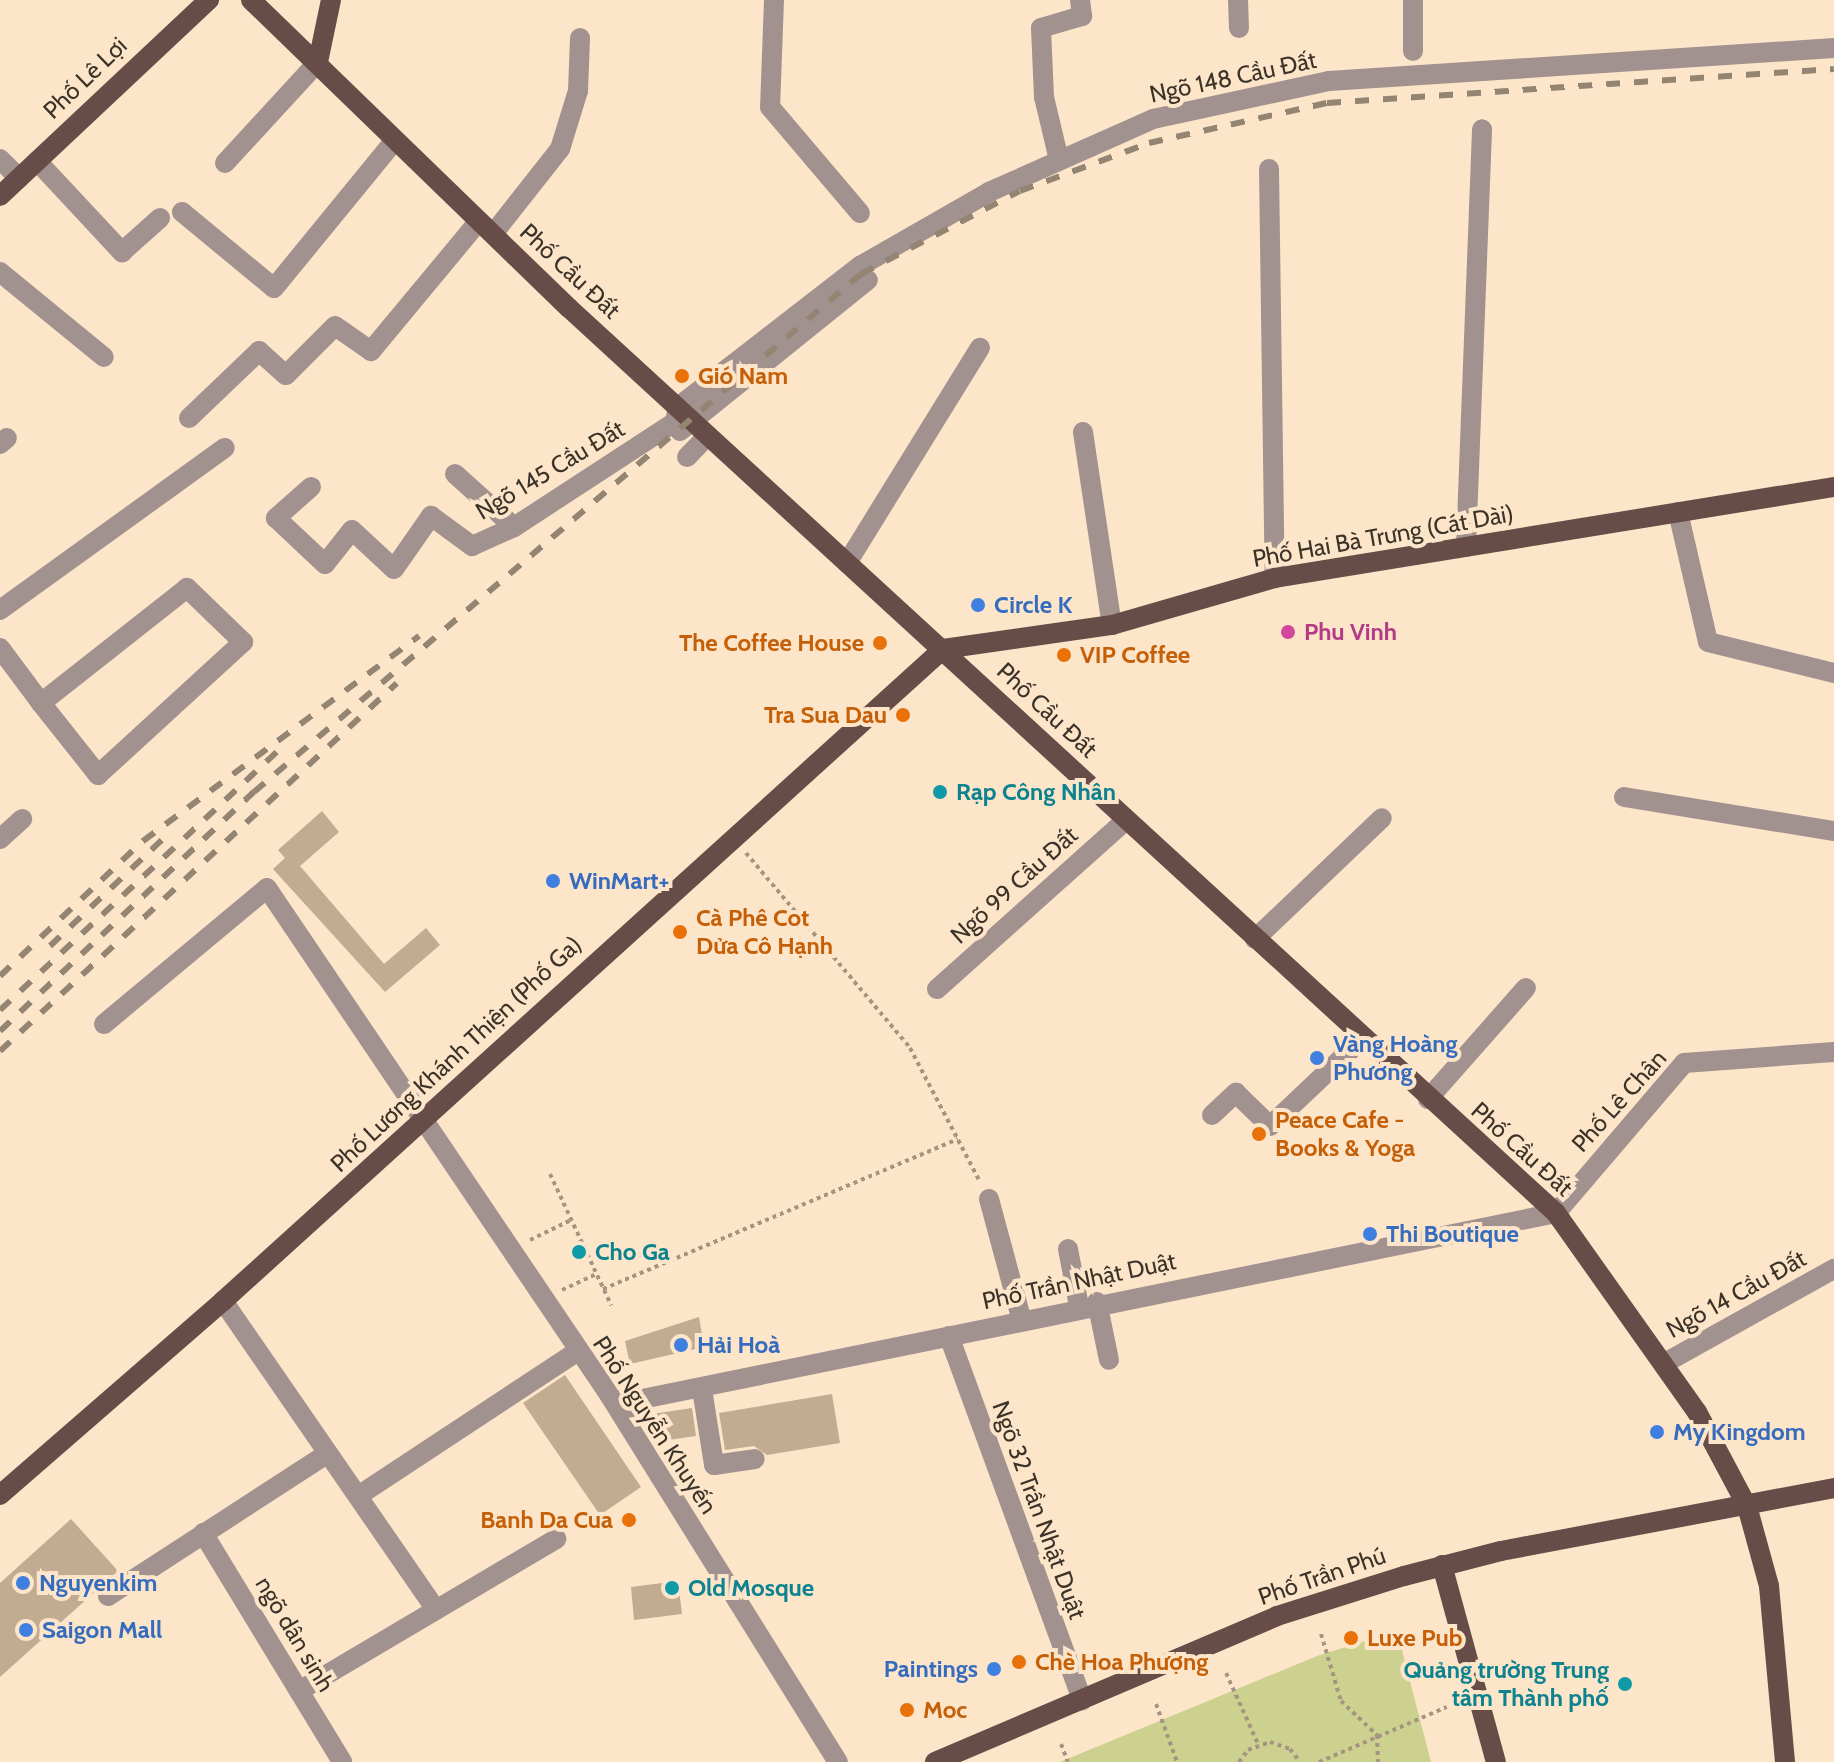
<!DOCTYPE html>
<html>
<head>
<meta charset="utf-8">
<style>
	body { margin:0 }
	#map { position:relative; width:1834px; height:1762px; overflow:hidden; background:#fde5ca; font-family:Cabin,sans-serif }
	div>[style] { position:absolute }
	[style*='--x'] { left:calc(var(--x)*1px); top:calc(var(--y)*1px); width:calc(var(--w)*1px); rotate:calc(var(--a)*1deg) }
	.green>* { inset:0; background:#ccd18f }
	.building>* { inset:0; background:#c1ab91 }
	.path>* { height:4px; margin-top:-2px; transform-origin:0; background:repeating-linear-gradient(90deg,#a59480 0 4px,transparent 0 8px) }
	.minor>* { height:20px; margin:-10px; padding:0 10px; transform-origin:10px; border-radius:10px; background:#a2928f }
	.major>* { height:20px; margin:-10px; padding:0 10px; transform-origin:10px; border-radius:10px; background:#674c47 }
	.rail>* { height:6px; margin-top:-3px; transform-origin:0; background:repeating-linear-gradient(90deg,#948472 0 14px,transparent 0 28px) }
	.dots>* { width:22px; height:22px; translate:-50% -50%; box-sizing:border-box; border:4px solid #fde5ca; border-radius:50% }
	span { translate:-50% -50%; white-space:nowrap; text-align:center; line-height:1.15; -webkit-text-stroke:8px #fde5ca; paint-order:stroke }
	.street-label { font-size:24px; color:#3c3328 }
	.food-label { font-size:24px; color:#c56008; font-weight:700 }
	.left { translate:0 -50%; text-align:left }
	.right { translate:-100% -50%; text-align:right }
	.shop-label { font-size:24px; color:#366cbe; font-weight:700 }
	.hotel-label { font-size:24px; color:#b23c85; font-weight:700 }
	.culture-label { font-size:24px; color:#0d838f; font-weight:700 }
</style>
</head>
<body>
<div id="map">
	<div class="green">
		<i style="clip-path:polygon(1397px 1631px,1431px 1762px,1060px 1762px,1317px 1656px)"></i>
	</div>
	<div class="building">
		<i style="clip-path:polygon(322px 811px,339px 832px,300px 866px,384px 964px,426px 928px,440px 945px,385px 992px,273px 869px,285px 858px,278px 850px)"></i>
		<i style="clip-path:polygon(699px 1317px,704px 1347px,630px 1364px,625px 1341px)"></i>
		<i style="clip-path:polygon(565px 1375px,641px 1487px,600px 1515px,523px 1403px)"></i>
		<i style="clip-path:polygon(832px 1394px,840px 1443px,767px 1455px,754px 1446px,725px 1450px,719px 1413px)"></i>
		<i style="clip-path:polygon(692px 1408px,696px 1436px,655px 1442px,652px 1414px)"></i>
		<i style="clip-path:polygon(71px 1519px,118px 1571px,0 1677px,0 1583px)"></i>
		<i style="clip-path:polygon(678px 1581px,682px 1614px,634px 1620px,631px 1587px)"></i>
	</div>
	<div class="path">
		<i style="--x:746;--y:853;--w:255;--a:49.9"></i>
		<i style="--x:910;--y:1048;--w:149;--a:62.4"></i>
		<i style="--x:550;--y:1174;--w:145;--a:65"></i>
		<i style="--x:530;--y:1240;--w:46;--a:-26"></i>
		<i style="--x:603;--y:1289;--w:385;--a:-22.9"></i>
		<i style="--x:562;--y:1290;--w:38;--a:-25"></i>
		<i style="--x:1321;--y:1634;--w:70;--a:73.4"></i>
		<i style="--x:1341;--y:1701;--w:50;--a:43.4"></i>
		<i style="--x:1377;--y:1735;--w:27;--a:88"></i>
		<i style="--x:1226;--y:1673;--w:78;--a:65.7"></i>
		<i style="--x:1156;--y:1704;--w:62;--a:70.1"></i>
		<i style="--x:1061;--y:1744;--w:19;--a:69"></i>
		<i style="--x:1239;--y:1762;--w:15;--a:-53"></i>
		<i style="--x:1248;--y:1750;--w:23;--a:-20"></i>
		<i style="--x:1270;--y:1742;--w:21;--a:19"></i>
		<i style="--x:1290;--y:1749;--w:16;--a:52"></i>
		<i style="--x:1319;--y:1762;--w:139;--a:-23.3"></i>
	</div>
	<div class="minor">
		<i style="--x:774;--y:0;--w:107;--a:92.1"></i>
		<i style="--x:770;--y:107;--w:139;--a:49.7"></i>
		<i style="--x:1238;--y:0;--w:28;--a:88"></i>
		<i style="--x:1413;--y:51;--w:51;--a:-90"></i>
		<i style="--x:0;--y:159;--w:27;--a:45"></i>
		<i style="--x:1059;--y:160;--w:65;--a:-103.4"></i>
		<i style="--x:1044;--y:97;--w:69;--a:-92.5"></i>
		<i style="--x:1041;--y:28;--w:43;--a:-16.3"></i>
		<i style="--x:1082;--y:16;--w:16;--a:-97"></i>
		<i style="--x:37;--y:161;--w:125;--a:47"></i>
		<i style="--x:122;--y:252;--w:51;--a:-41.8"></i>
		<i style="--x:225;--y:163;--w:137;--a:-47.4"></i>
		<i style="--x:1269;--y:169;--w:409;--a:89.2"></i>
		<i style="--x:182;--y:212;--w:119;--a:39.6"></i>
		<i style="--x:274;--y:288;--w:191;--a:-50.7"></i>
		<i style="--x:493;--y:234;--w:108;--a:-51.8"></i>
		<i style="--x:560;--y:149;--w:61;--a:-72.8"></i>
		<i style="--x:578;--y:91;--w:53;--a:-87.8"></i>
		<i style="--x:0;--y:272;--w:134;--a:39.3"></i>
		<i style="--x:189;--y:418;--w:97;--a:-43.7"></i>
		<i style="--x:259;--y:351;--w:36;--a:42"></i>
		<i style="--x:286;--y:375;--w:69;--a:-45"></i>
		<i style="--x:335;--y:326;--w:44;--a:34.8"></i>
		<i style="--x:371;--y:351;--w:169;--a:-50.3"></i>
		<i style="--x:680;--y:431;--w:241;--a:-38.8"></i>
		<i style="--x:1083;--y:432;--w:195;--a:81.5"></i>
		<i style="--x:0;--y:444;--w:9;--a:-41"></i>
		<i style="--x:687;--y:457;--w:30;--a:-46"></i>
		<i style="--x:455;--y:474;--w:79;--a:41.9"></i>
		<i style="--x:311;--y:487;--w:47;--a:138.5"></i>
		<i style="--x:276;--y:518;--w:67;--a:43.2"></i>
		<i style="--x:325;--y:564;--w:43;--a:-51.5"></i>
		<i style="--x:352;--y:530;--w:57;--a:42.9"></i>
		<i style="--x:394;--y:569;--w:65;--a:-55.1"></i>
		<i style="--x:431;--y:516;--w:51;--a:36.2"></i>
		<i style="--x:472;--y:546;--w:46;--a:-24.3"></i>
		<i style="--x:514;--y:527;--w:192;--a:-33.1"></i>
		<i style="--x:675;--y:422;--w:15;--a:-79"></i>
		<i style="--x:678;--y:407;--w:230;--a:-37.8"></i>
		<i style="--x:860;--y:266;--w:149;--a:-29.8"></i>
		<i style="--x:989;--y:192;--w:180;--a:-24"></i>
		<i style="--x:1153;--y:119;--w:180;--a:-12.2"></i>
		<i style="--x:1329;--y:81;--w:506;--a:-3.74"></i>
		<i style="--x:1678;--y:512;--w:133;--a:77"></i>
		<i style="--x:1708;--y:642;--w:130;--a:13.8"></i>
		<i style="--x:1466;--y:547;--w:418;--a:-87.8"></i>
		<i style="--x:847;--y:563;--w:253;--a:-58.3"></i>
		<i style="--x:0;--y:610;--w:277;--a:-35.8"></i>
		<i style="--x:0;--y:648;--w:69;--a:53.3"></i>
		<i style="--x:41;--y:703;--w:92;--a:51.6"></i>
		<i style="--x:98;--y:775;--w:197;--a:-42.5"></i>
		<i style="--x:243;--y:642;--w:78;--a:-136"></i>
		<i style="--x:187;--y:588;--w:186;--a:141.8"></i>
		<i style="--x:1624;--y:797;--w:213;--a:9.2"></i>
		<i style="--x:0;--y:839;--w:30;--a:-42"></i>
		<i style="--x:1255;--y:939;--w:175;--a:-43.6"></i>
		<i style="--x:937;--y:989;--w:254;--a:-41.8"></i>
		<i style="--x:104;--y:1024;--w:212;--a:-39.8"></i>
		<i style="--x:267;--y:888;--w:613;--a:55.97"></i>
		<i style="--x:610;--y:1396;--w:431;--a:58.1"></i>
		<i style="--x:1428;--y:1099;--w:148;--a:-48.6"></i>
		<i style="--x:1212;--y:1115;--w:33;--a:-43"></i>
		<i style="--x:1236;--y:1093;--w:47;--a:44.1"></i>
		<i style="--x:1270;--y:1126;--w:127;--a:-43.4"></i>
		<i style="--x:989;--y:1199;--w:123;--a:74.9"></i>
		<i style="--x:1068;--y:1249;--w:58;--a:79.1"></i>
		<i style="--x:223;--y:1301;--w:375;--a:55.4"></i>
		<i style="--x:1097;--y:1302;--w:59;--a:78.3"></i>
		<i style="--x:949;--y:1336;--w:388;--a:69.9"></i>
		<i style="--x:1663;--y:1364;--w:196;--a:-29.1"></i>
		<i style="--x:702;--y:1389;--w:77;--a:81"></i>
		<i style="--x:714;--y:1465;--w:41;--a:-8.3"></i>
		<i style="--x:628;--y:1425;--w:33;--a:-55"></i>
		<i style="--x:647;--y:1398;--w:928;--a:-11.5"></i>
		<i style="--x:1556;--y:1213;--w:197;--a:-49.5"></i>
		<i style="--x:1684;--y:1063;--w:150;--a:-4.2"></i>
		<i style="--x:358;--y:1496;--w:261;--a:-33.4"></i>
		<i style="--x:203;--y:1533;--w:268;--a:58.7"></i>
		<i style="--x:108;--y:1596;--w:262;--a:-33"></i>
		<i style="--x:299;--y:1691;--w:299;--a:-30.6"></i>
	</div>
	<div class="major">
		<i style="--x:251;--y:0;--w:443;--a:44.1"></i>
		<i style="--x:569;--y:308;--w:1339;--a:42.52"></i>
		<i style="--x:1556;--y:1213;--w:244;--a:54.7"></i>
		<i style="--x:1697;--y:1412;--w:106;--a:62"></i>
		<i style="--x:1747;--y:1506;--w:83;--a:74.6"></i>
		<i style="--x:1769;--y:1586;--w:177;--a:84.8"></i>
		<i style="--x:318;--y:62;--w:63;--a:-78.2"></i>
		<i style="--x:0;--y:196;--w:287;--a:-43.2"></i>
		<i style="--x:943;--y:649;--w:171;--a:-8.1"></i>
		<i style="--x:1112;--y:625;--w:170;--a:-16.1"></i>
		<i style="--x:1275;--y:578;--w:566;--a:-9.25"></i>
		<i style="--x:0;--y:1495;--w:296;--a:-41"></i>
		<i style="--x:223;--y:1301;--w:971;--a:-42.16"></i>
		<i style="--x:1442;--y:1565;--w:204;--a:74.7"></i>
		<i style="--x:935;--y:1762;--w:372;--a:-23.1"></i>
		<i style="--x:1277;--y:1616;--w:133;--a:-17.5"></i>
		<i style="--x:1404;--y:1576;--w:100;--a:-14.5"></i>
		<i style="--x:1501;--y:1551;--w:339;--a:-10.7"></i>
	</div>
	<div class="rail">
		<i style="--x:50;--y:946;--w:164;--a:-43.5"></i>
		<i style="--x:0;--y:976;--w:197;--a:-43.4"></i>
		<i style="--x:143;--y:841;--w:344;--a:-36.6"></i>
		<i style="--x:0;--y:1010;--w:380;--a:-43"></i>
		<i style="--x:0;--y:1031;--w:349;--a:-43.3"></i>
		<i style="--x:254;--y:792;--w:798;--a:-40.48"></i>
		<i style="--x:861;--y:274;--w:179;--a:-27.6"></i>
		<i style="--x:1020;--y:191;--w:138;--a:-20.4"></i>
		<i style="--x:1149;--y:143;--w:182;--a:-12.7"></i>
		<i style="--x:1327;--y:103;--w:508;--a:-3.84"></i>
		<i style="--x:0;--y:1051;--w:541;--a:-42.83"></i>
	</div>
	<div class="dots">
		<i style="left:682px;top:376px;background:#e8710a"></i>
		<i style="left:978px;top:605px;background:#3f7fe0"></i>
		<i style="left:1288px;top:632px;background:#d1479c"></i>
		<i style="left:880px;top:643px;background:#e8710a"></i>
		<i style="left:1064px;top:655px;background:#e8710a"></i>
		<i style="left:903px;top:715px;background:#e8710a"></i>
		<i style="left:940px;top:792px;background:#0f9aa8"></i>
		<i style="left:553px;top:881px;background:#3f7fe0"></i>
		<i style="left:680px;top:932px;background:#e8710a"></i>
		<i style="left:1317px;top:1058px;background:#3f7fe0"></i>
		<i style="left:1259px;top:1134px;background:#e8710a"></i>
		<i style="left:1370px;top:1234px;background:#3f7fe0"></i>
		<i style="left:579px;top:1252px;background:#0f9aa8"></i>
		<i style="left:681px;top:1345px;background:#3f7fe0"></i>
		<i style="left:1657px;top:1432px;background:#3f7fe0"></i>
		<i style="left:629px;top:1520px;background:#e8710a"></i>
		<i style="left:23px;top:1583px;background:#3f7fe0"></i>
		<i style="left:672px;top:1588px;background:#0f9aa8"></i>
		<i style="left:26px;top:1630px;background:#3f7fe0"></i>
		<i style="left:1351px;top:1638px;background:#e8710a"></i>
		<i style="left:1019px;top:1662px;background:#e8710a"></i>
		<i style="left:994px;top:1669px;background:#3f7fe0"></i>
		<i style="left:1625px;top:1684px;background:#0f9aa8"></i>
		<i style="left:907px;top:1710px;background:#e8710a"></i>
	</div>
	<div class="street-label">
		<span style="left:1233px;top:77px;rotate:-12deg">Ngõ 148 Cầu Đất</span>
		<span style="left:85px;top:78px;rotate:-44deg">Phố Lê Lợi</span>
		<span style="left:570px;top:271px;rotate:43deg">Phố Cầu Đất</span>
		<span style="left:550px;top:470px;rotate:-31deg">Ngõ 145 Cầu Đất</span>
		<span style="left:1383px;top:536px;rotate:-10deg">Phố Hai Bà Trưng (Cát Dài)</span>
		<span style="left:1047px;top:710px;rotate:43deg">Phố Cầu Đất</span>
		<span style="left:1014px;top:885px;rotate:-42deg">Ngõ 99 Cầu Đất</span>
		<span style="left:456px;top:1054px;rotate:-43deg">Phố Lương Khánh Thiện (Phố Ga)</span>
		<span style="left:1619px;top:1101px;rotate:-48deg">Phố Lê Chân</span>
		<span style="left:1522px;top:1149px;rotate:42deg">Phố Cầu Đất</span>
		<span style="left:1079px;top:1281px;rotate:-12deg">Phố Trần Nhật Duật</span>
		<span style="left:1736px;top:1294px;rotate:-29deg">Ngõ 14 Cầu Đất</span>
		<span style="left:655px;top:1425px;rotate:57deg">Phố Nguyễn Khuyến</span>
		<span style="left:1039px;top:1510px;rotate:70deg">Ngõ 32 Trần Nhật Duật</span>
		<span style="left:1322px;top:1576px;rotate:-19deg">Phố Trần Phú</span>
		<span style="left:295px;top:1634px;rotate:59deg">ngõ dân sinh</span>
	</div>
	<div class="food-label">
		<span class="left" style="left:698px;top:376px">Gió Nam</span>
		<span class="right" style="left:864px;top:643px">The Coffee House</span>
		<span class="left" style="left:1080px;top:655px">VIP Coffee</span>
		<span class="right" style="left:887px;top:715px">Tra Sua Dau</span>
		<span class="left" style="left:696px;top:932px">Cà Phê Cot<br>Dửa Cô Hạnh</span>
		<span class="left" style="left:1275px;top:1134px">Peace Cafe -<br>Books &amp; Yoga</span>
		<span class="right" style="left:613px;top:1520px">Banh Da Cua</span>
		<span class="left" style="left:1367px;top:1638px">Luxe Pub</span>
		<span class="left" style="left:1035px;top:1662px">Chè Hoa Phượng</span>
		<span class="left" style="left:923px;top:1710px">Moc</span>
	</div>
	<div class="shop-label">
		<span class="left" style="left:994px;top:605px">Circle K</span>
		<span class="left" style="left:569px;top:881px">WinMart+</span>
		<span class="left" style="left:1333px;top:1058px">Vàng Hoàng<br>Phương</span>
		<span class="left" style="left:1386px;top:1234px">Thi Boutique</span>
		<span class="left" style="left:697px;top:1345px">Hải Hoà</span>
		<span class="left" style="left:1673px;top:1432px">My Kingdom</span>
		<span class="left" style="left:39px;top:1583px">Nguyenkim</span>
		<span class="left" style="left:42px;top:1630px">Saigon Mall</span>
		<span class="right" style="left:978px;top:1669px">Paintings</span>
	</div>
	<div class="hotel-label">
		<span class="left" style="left:1304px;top:632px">Phu Vinh</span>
	</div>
	<div class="culture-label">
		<span class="left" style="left:956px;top:792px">Rạp Công Nhân</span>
		<span class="left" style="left:595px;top:1252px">Cho Ga</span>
		<span class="left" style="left:688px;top:1588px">Old Mosque</span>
		<span class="right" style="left:1609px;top:1684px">Quảng trường Trung<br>tâm Thành phố</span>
	</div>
</div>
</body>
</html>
